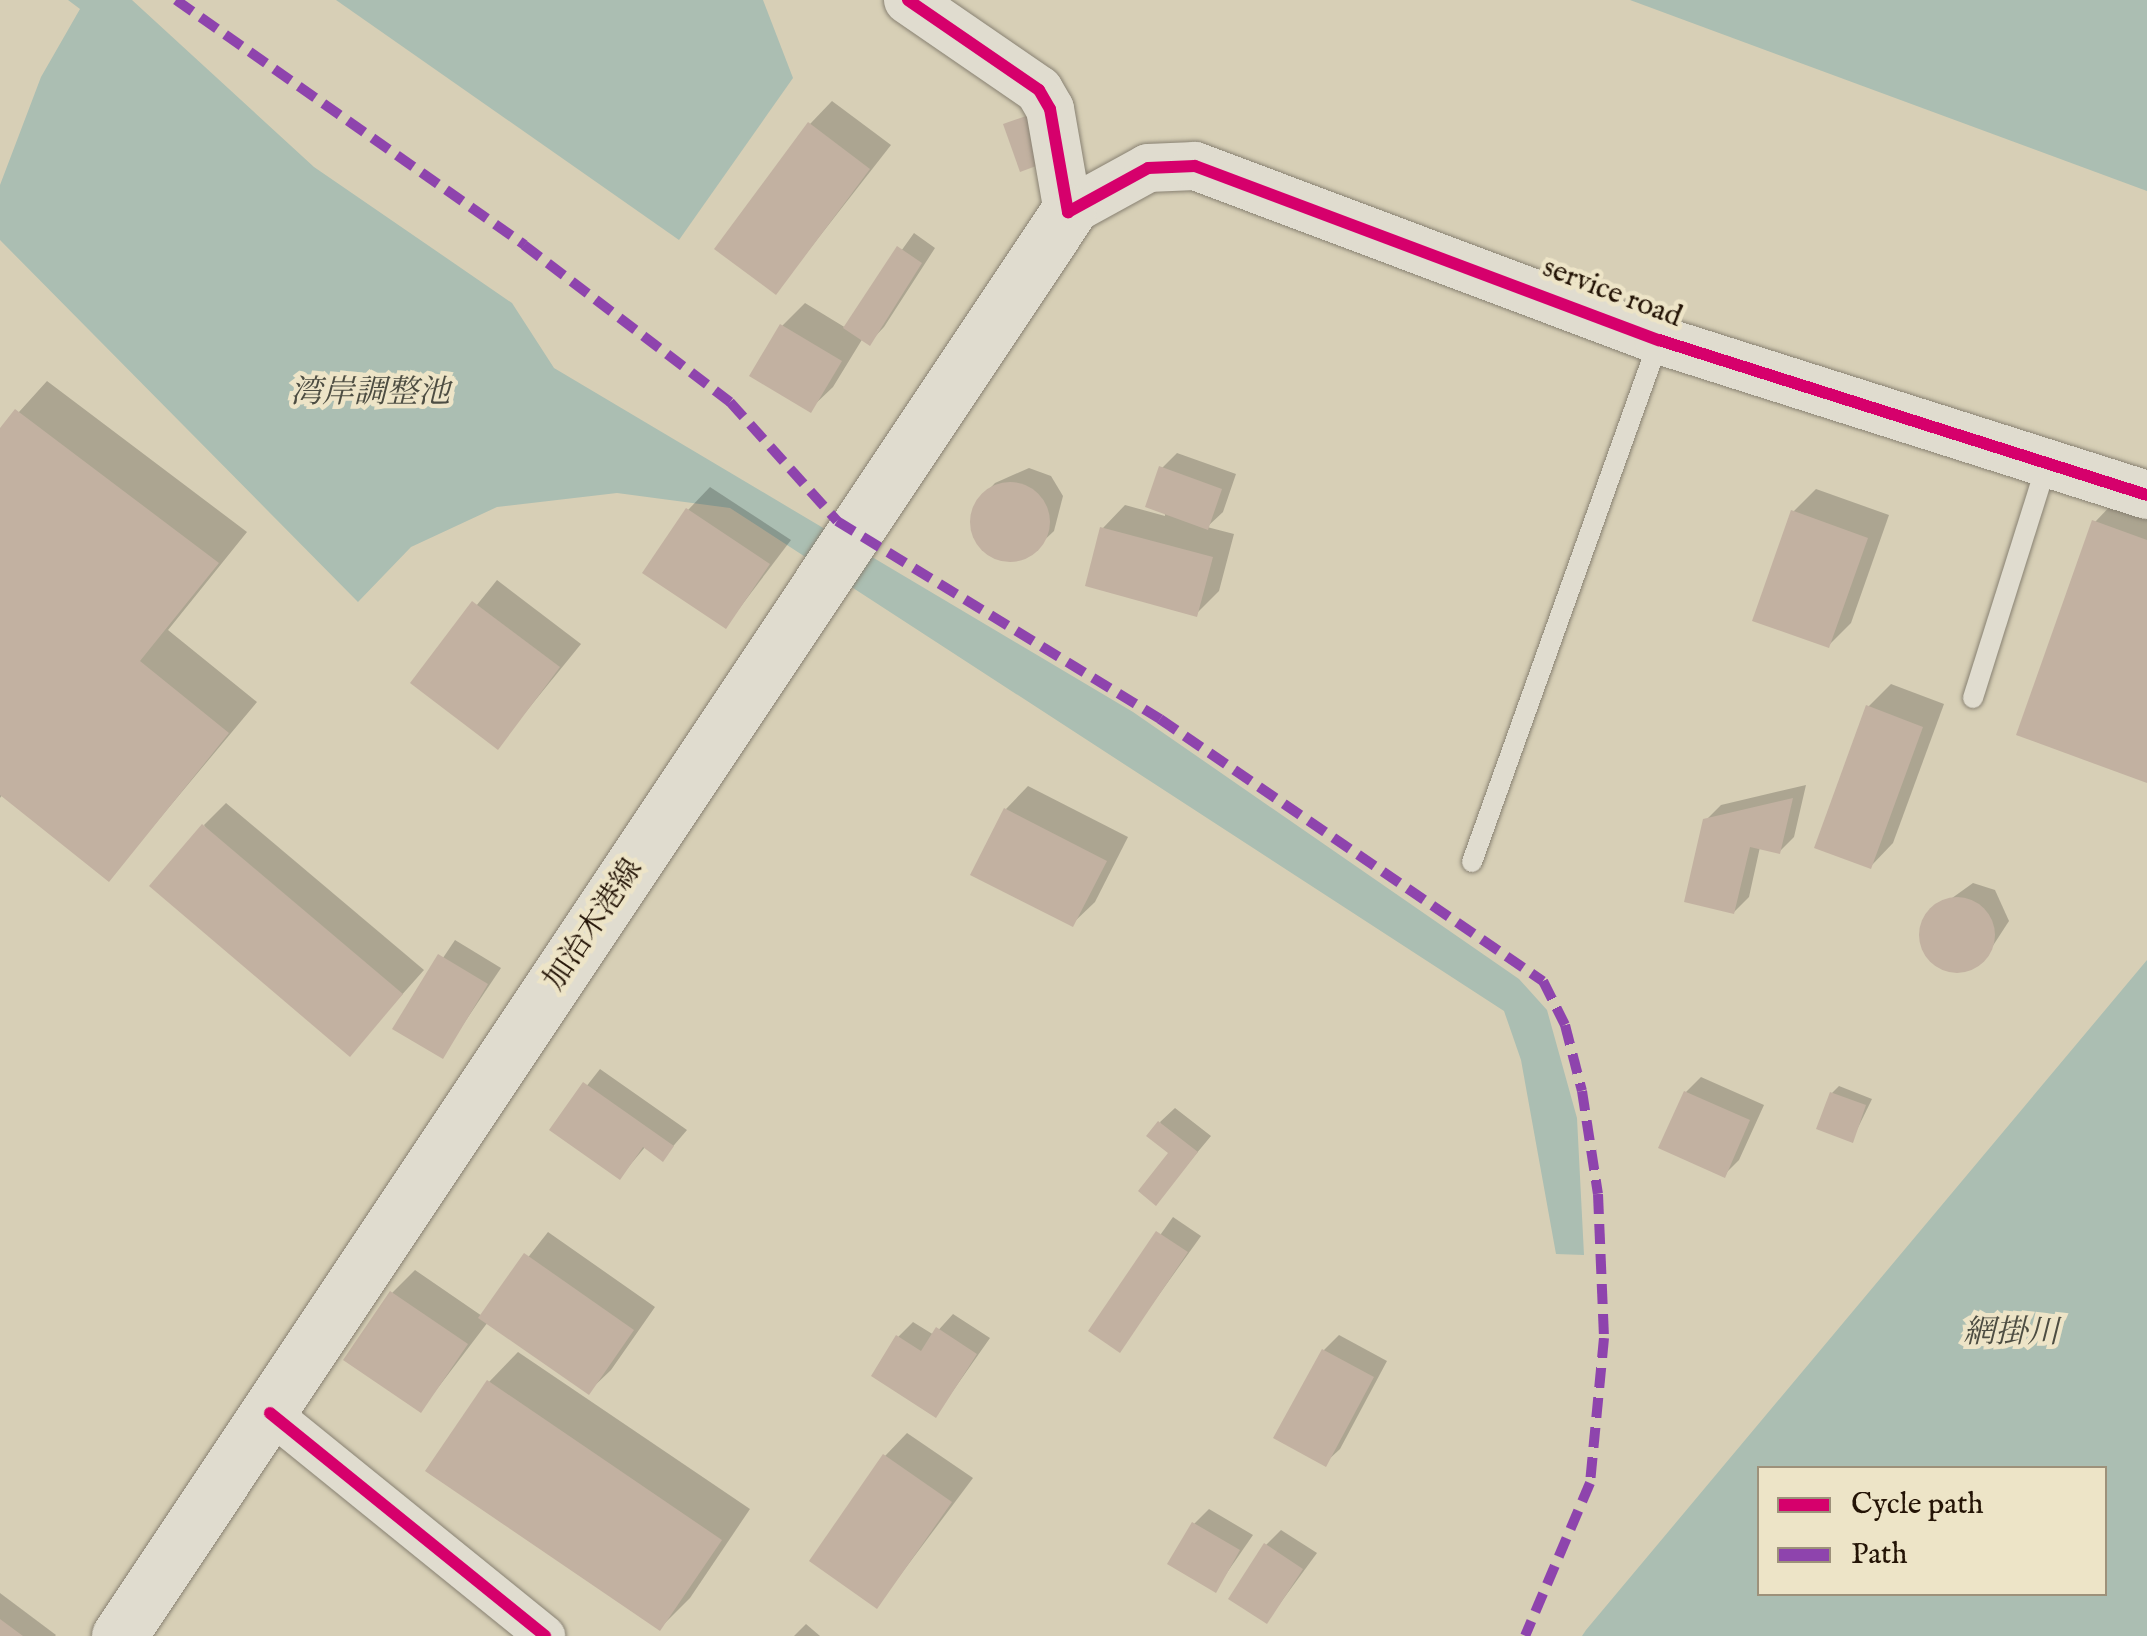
<!DOCTYPE html>
<html>
<head>
<meta charset="utf-8">
<style>
	body { margin:0 }
	#map { position:relative; width:2147px; height:1636px; overflow:hidden; background:#d7cfb6; font-family:"IM FELL English","Noto Serif JP",serif }
	div>[style] { position:absolute }
	[style*='--x'] { left:calc(var(--x)*1px); top:calc(var(--y)*1px); width:calc(var(--w)*1px); rotate:calc(var(--a)*1deg) }
	.water>* { inset:0; background:#abbeb2 }
	.shadow>* { inset:0; background:#0003 }
	.building>* { inset:0; background:#c2b1a1 }
	.round { border-radius:50% }
	.roads { filter:drop-shadow(0 0 2px #888172) drop-shadow(0 0 2px #888172) }
	.service>* { height:20px; margin:-10px; padding:0 10px; transform-origin:10px; border-radius:10px; background:#e0dccf }
	.minor>* { height:40px; margin:-20px; padding:0 20px; transform-origin:20px; border-radius:20px; background:#e0dccf }
	.tertiary>* { height:48px; margin:-24px; padding:0 24px; transform-origin:24px; border-radius:24px; background:#e0dccf }
	.secondary>* { height:55px; margin:-27.5px; padding:0 27.5px; transform-origin:27.5px; border-radius:27.5px; background:#e0dccf }
	.quiet>* { height:10px; margin-top:-5px; transform-origin:0; background:repeating-linear-gradient(90deg,#8e44ad 0 20px,transparent 0 30px) }
	.cycleway>* { height:12px; margin:-6px; padding:0 6px; transform-origin:6px; border-radius:6px; background:#d6006c }
	span { translate:-50% -50%; white-space:nowrap; text-align:center; line-height:1.15; -webkit-text-stroke:9px #ede4c7; paint-order:stroke }
	.street-label { font-size:30px; color:#241406 }
	.water-label { font-size:32px; color:#4d4d42; font-style:italic }
	.legend { position:absolute; left:1757px; top:1466px; width:350px; height:130px; box-sizing:border-box; background:#ede4c7; border:2px solid #9d917a; margin:0; padding:12px 18px; list-style:none; font-size:30px; color:#241406 }
	.legend li { display:flex; align-items:center; gap:20px; height:50px }
	.legend b { width:50px; border:2px solid #9d917a }
</style>
</head>
<body>
<div id="map">
	<div class="water">
		<i style="clip-path:polygon(68px 0,132px 0,314px 167px,512px 303px,554px 368px,1133px 712px,1519px 979px,1547px 1010px,1577px 1118px,1584px 1255px,1556px 1254px,1521px 1060px,1504px 1011px,730px 508px,617px 493px,497px 507px,411px 547px,358px 602px,0 240px,0 185px,41px 77px,80px 9px)"></i>
		<i style="clip-path:polygon(336px 0,763px 0,793px 78px,679px 240px)"></i>
		<i style="clip-path:polygon(1630px 0,2147px 0,2147px 191px)"></i>
		<i style="clip-path:polygon(evenodd,2147px 960px,2147px 1636px,1582px 1636px,1586px 1630px,2147px 960px,1760px 1468px,2104px 1468px,2104px 1594px,1760px 1594px,1760px 1468px)"></i>
	</div>
	<div class="shadow">
		<i style="clip-path:polygon(832px 101px,891px 145px,776px 292px,810px 124px)"></i>
		<i style="clip-path:polygon(914px 233px,935px 248px,884px 327px,870px 342px,863px 338px,833px 387px,810px 409px,782px 326px,805px 303px,846px 328px)"></i>
		<i style="clip-path:polygon(47px 381px,247px 532px,168px 630px,257px 702px,109px 879px,3px 794px,0 798px,0 433px)"></i>
		<i style="clip-path:polygon(1177px 453px,1236px 474px,1223px 512px,1207px 527px,1234px 534px,1219px 591px,1196px 614px,1103px 528px,1125px 505px,1165px 516px,1162px 468px)"></i>
		<i style="clip-path:polygon(1029px 468px,1051px 476px,1063px 496px,1054px 531px,1038px 546px,1004px 559px,982px 547px,972px 523px,980px 499px,995px 483px)"></i>
		<i style="clip-path:polygon(710px 487px,791px 540px,726px 626px,688px 510px)"></i>
		<i style="clip-path:polygon(1816px 489px,1889px 515px,1851px 623px,1829px 645px,1793px 512px)"></i>
		<i style="clip-path:polygon(2117px 499px,2147px 510px,2147px 780px,2095px 522px)"></i>
		<i style="clip-path:polygon(497px 580px,581px 644px,498px 746px,414px 683px)"></i>
		<i style="clip-path:polygon(1891px 684px,1944px 704px,1893px 843px,1871px 866px,1868px 707px)"></i>
		<i style="clip-path:polygon(1806px 785px,1794px 837px,1779px 852px,1760px 847px,1749px 897px,1734px 912px,1706px 820px,1721px 805px)"></i>
		<i style="clip-path:polygon(1028px 786px,1128px 837px,1095px 902px,1072px 924px,1006px 809px)"></i>
		<i style="clip-path:polygon(226px 803px,424px 970px,350px 1053px,204px 825px)"></i>
		<i style="clip-path:polygon(1973px 883px,1995px 890px,2009px 921px,1985px 958px,1965px 970px,1942px 967px,1922px 940px,1927px 916px)"></i>
		<i style="clip-path:polygon(455px 940px,501px 968px,442px 1056px,396px 1028px)"></i>
		<i style="clip-path:polygon(600px 1069px,687px 1130px,663px 1158px,646px 1146px,620px 1177px,553px 1129px)"></i>
		<i style="clip-path:polygon(1701px 1077px,1764px 1105px,1739px 1160px,1724px 1175px,1686px 1092px)"></i>
		<i style="clip-path:polygon(1839px 1086px,1872px 1099px,1852px 1140px,1832px 1093px)"></i>
		<i style="clip-path:polygon(1175px 1108px,1211px 1136px,1156px 1202px,1172px 1152px,1160px 1122px)"></i>
		<i style="clip-path:polygon(1173px 1217px,1201px 1236px,1120px 1349px,1092px 1331px)"></i>
		<i style="clip-path:polygon(548px 1232px,655px 1307px,611px 1370px,588px 1392px,488px 1322px,421px 1410px,392px 1293px,415px 1270px,482px 1316px)"></i>
		<i style="clip-path:polygon(953px 1314px,990px 1338px,936px 1415px,898px 1337px,913px 1322px,934px 1335px)"></i>
		<i style="clip-path:polygon(1339px 1335px,1387px 1361px,1340px 1449px,1325px 1463px,1324px 1350px)"></i>
		<i style="clip-path:polygon(518px 1352px,750px 1509px,690px 1598px,660px 1628px,489px 1382px)"></i>
		<i style="clip-path:polygon(907px 1433px,973px 1478px,877px 1606px,885px 1456px)"></i>
		<i style="clip-path:polygon(1209px 1509px,1253px 1535px,1215px 1590px,1194px 1524px)"></i>
		<i style="clip-path:polygon(1281px 1530px,1317px 1553px,1267px 1621px,1266px 1545px)"></i>
		<i style="clip-path:polygon(0 1593px,56px 1635px,55px 1636px,0 1636px)"></i>
		<i style="clip-path:polygon(806px 1624px,820px 1636px,794px 1636px)"></i>
	</div>
	<div class="building">
		<i style="clip-path:polygon(1029px 115px,1047px 162px,1020px 172px,1003px 124px)"></i>
		<i style="clip-path:polygon(808px 122px,870px 169px,776px 295px,714px 249px)"></i>
		<i style="clip-path:polygon(897px 246px,922px 263px,870px 346px,843px 328px)"></i>
		<i style="clip-path:polygon(780px 324px,842px 361px,811px 413px,749px 376px)"></i>
		<i style="clip-path:polygon(15px 409px,219px 563px,140px 661px,229px 733px,109px 882px,0 795px,0 428px)"></i>
		<i style="clip-path:polygon(1159px 466px,1222px 489px,1208px 530px,1145px 507px)"></i>
		<i class="round" style="left:970px;top:482px;width:80px;height:80px"></i>
		<i style="clip-path:polygon(686px 508px,770px 564px,726px 629px,642px 573px)"></i>
		<i style="clip-path:polygon(1791px 510px,1868px 538px,1829px 648px,1752px 621px)"></i>
		<i style="clip-path:polygon(2092px 520px,2147px 540px,2147px 783px,2016px 735px)"></i>
		<i style="clip-path:polygon(1100px 527px,1213px 557px,1197px 617px,1085px 586px)"></i>
		<i style="clip-path:polygon(472px 601px,560px 667px,498px 750px,410px 683px)"></i>
		<i style="clip-path:polygon(1866px 705px,1923px 727px,1871px 869px,1814px 848px)"></i>
		<i style="clip-path:polygon(1793px 798px,1780px 854px,1750px 847px,1734px 914px,1684px 902px,1703px 819px)"></i>
		<i style="clip-path:polygon(1004px 808px,1107px 861px,1073px 927px,970px 875px)"></i>
		<i style="clip-path:polygon(202px 824px,403px 994px,350px 1057px,149px 886px)"></i>
		<i class="round" style="left:1919px;top:897px;width:76px;height:76px"></i>
		<i style="clip-path:polygon(438px 954px,488px 984px,443px 1059px,392px 1029px)"></i>
		<i style="clip-path:polygon(583px 1082px,674px 1146px,663px 1162px,643px 1147px,620px 1180px,549px 1130px)"></i>
		<i style="clip-path:polygon(1684px 1091px,1750px 1120px,1725px 1178px,1658px 1148px)"></i>
		<i style="clip-path:polygon(1830px 1092px,1866px 1105px,1853px 1143px,1816px 1129px)"></i>
		<i style="clip-path:polygon(1158px 1121px,1198px 1152px,1156px 1206px,1138px 1191px,1168px 1153px,1146px 1136px)"></i>
		<i style="clip-path:polygon(1156px 1231px,1188px 1252px,1120px 1353px,1088px 1331px)"></i>
		<i style="clip-path:polygon(524px 1253px,634px 1330px,589px 1395px,478px 1318px)"></i>
		<i style="clip-path:polygon(390px 1291px,468px 1344px,421px 1413px,343px 1360px)"></i>
		<i style="clip-path:polygon(936px 1327px,977px 1354px,936px 1418px,871px 1376px,896px 1335px,921px 1351px)"></i>
		<i style="clip-path:polygon(1322px 1349px,1374px 1377px,1326px 1467px,1273px 1438px)"></i>
		<i style="clip-path:polygon(487px 1380px,722px 1540px,660px 1631px,425px 1471px)"></i>
		<i style="clip-path:polygon(883px 1454px,952px 1502px,877px 1609px,809px 1561px)"></i>
		<i style="clip-path:polygon(1192px 1522px,1240px 1550px,1216px 1593px,1167px 1564px)"></i>
		<i style="clip-path:polygon(1264px 1543px,1303px 1569px,1267px 1624px,1228px 1599px)"></i>
		<i style="clip-path:polygon(0 1619px,23px 1636px,0 1636px)"></i>
	</div>
	<div class="roads">
		<div class="service">
			<i style="--x:1973;--y:698;--w:246;--a:-72.5"></i>
			<i style="--x:1472;--y:862;--w:554;--a:-70.29"></i>
		</div>
		<div class="minor">
			<i style="--x:270;--y:1413;--w:354;--a:39"></i>
		</div>
		<div class="tertiary">
			<i style="--x:908;--y:0;--w:159;--a:34.5"></i>
			<i style="--x:1039;--y:90;--w:22;--a:60"></i>
			<i style="--x:1050;--y:109;--w:105;--a:80.1"></i>
			<i style="--x:1068;--y:212;--w:91;--a:-28.8"></i>
			<i style="--x:1148;--y:168;--w:47;--a:-2.4"></i>
			<i style="--x:1195;--y:166;--w:496;--a:20.6"></i>
			<i style="--x:1659;--y:340;--w:512;--a:17.62"></i>
		</div>
		<div class="secondary">
			<i style="--x:119;--y:1636;--w:1711;--a:-56.32"></i>
		</div>
	</div>
	<div class="quiet">
		<i style="--x:176;--y:0;--w:426;--a:35.1"></i>
		<i style="--x:524;--y:245;--w:259;--a:37.3"></i>
		<i style="--x:730;--y:402;--w:160;--a:48"></i>
		<i style="--x:837;--y:521;--w:379;--a:31.5"></i>
		<i style="--x:1160;--y:719;--w:464;--a:34.4"></i>
		<i style="--x:1543;--y:981;--w:49;--a:63.4"></i>
		<i style="--x:1565;--y:1025;--w:68;--a:75.6"></i>
		<i style="--x:1582;--y:1091;--w:104;--a:81.2"></i>
		<i style="--x:1598;--y:1194;--w:144;--a:87.6"></i>
		<i style="--x:1604;--y:1338;--w:146;--a:95.5"></i>
		<i style="--x:1590;--y:1483;--w:166;--a:113"></i>
	</div>
	<div class="cycleway">
		<i style="--x:908;--y:0;--w:159;--a:34.5"></i>
		<i style="--x:1039;--y:90;--w:22;--a:60"></i>
		<i style="--x:1050;--y:109;--w:105;--a:80.1"></i>
		<i style="--x:1068;--y:212;--w:91;--a:-28.8"></i>
		<i style="--x:1148;--y:168;--w:47;--a:-2.4"></i>
		<i style="--x:1195;--y:166;--w:496;--a:20.6"></i>
		<i style="--x:1659;--y:340;--w:512;--a:17.62"></i>
		<i style="--x:270;--y:1413;--w:354;--a:39"></i>
	</div>
	<div class="street-label">
		<span style="left:1612px;top:293px;rotate:21deg">service road</span>
		<span style="left:594px;top:925px;rotate:-56deg">加治木港線</span>
	</div>
	<div class="water-label">
		<span style="left:370px;top:394px">湾岸調整池</span>
		<span style="left:2011px;top:1334px">網掛川</span>
	</div>
	<ul class="legend">
	<li><b style="height:12px;background:#d6006c"></b>Cycle path</li>
	<li><b style="height:12px;background:#8e44ad"></b>Path</li>
	</ul>
</div>
</body>
</html>
